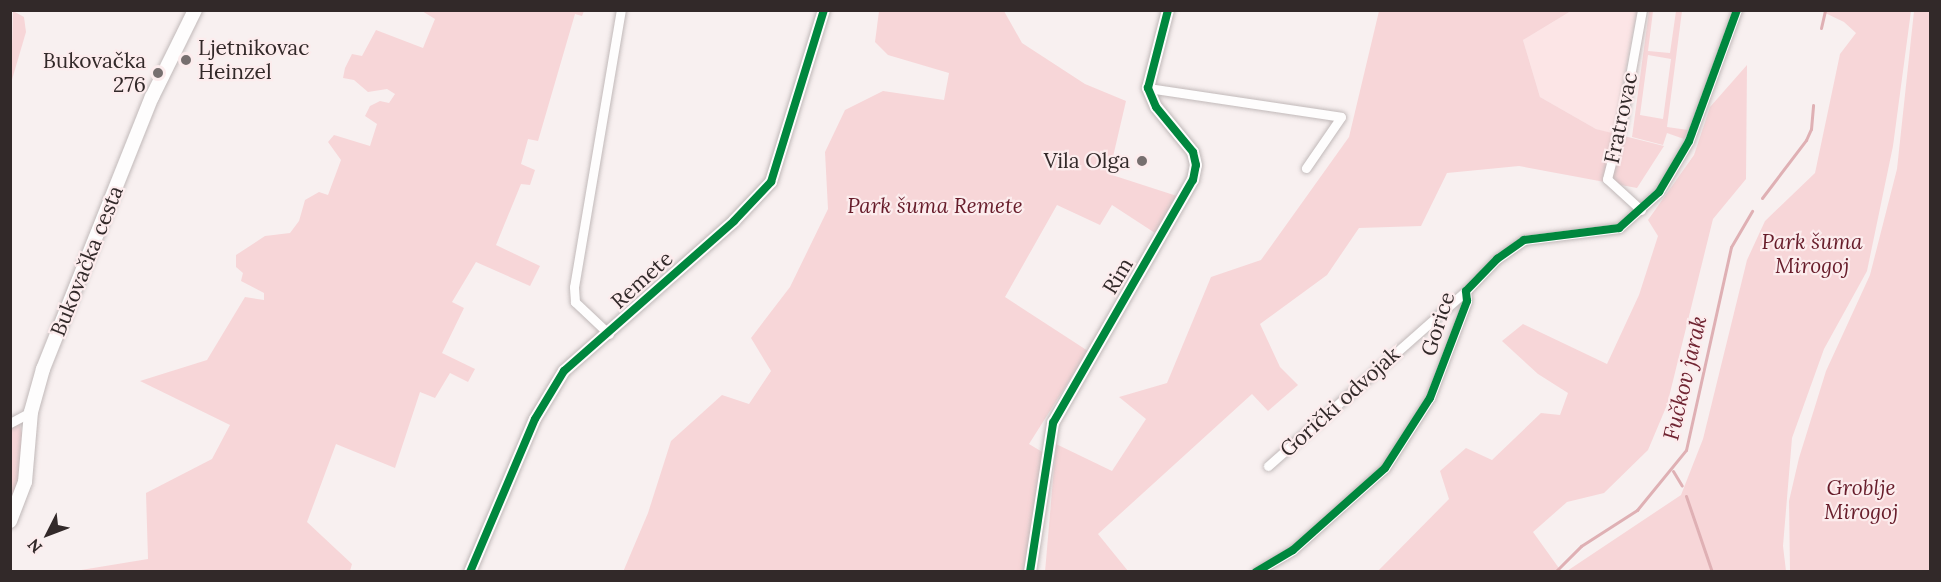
<!DOCTYPE html>
<html>
<head>
<meta charset="utf-8">
<style>
	body { margin:0 }
	#map { position:relative; width:1941px; height:582px; overflow:hidden; background:#f8f0f0; font-family:Lora,serif }
	div>[style] { position:absolute }
	[style*='--x'] { left:calc(var(--x)*1px); top:calc(var(--y)*1px); width:calc(var(--w)*1px); rotate:calc(var(--a)*1deg) }
	.built>* { inset:0; background:#fce5e6 }
	.green>* { inset:0; background:#f7d6d8 }
	.stream>* { height:3px; margin:-1.5px; padding:0 1.5px; transform-origin:1.5px; border-radius:1.5px; background:#dfb0b4 }
	.roads { filter:drop-shadow(0 0 2px #c1b9b9) drop-shadow(0 0 2px #c1b9b9) }
	.minor>* { height:9px; margin:-4.5px; padding:0 4.5px; transform-origin:4.5px; border-radius:4.5px; background:#fefdfd }
	.tertiary>* { height:12px; margin:-6px; padding:0 6px; transform-origin:6px; border-radius:6px; background:#fefdfd }
	.secondary>* { height:14px; margin:-7px; padding:0 7px; transform-origin:7px; border-radius:7px; background:#fefdfd }
	.cycleway>* { height:8px; margin:-4px; padding:0 4px; transform-origin:4px; border-radius:4px; background:#00873e }
	.dots>* { width:16px; height:16px; translate:-50% -50%; box-sizing:border-box; border:3px solid #fceced; border-radius:50% }
	span { translate:-50% -50%; white-space:nowrap; text-align:center; line-height:1.15; -webkit-text-stroke:4.5px #fceced; paint-order:stroke }
	.poi-label { font-size:21px; color:#322929 }
	.left { translate:0 -50%; text-align:left }
	.right { translate:-100% -50%; text-align:right }
	.street-label { font-size:21px; color:#322929 }
	.park-label { font-size:21px; color:#671c2a; font-style:italic }
	.water-label { font-size:22px; color:#702432; font-style:italic }
	.frame { position:absolute; inset:0; border:12px solid #322929; pointer-events:none }
	.north { position:absolute; left:18px; top:504px; width:60px; height:60px; -webkit-text-stroke:4px #fceced; paint-order:stroke; rotate:228deg; font-size:16px; font-weight:700; line-height:24px; text-align:center; color:#322929 }
	.north::after { content:''; display:block; margin:auto; width:21px; height:27px; background:#322929; clip-path:polygon(50% 0,100% 100%,50% 72%,0 100%) }
</style>
</head>
<body>
<div id="map">
	<div class="built">
		<i style="clip-path:polygon(1571px 11px,1637px 11px,1613px 134px,1596px 129px,1540px 97px,1523px 40px)"></i>
	</div>
	<div class="green">
		<i style="clip-path:polygon(13px 11px,24px 17px,26px 32px,11px 83px)"></i>
		<i style="clip-path:polygon(422px 11px,584px 11px,582px 16px,575px 14px,538px 141px,528px 139px,521px 164px,535px 170px,530px 185px,521px 184px,496px 245px,540px 266px,530px 286px,476px 262px,452px 302px,464px 308px,442px 353px,475px 369px,468px 382px,450px 373px,435px 398px,420px 392px,395px 468px,336px 444px,307px 522px,352px 564px,350px 571px,75px 571px,148px 559px,146px 493px,212px 459px,230px 425px,140px 381px,207px 360px,245px 297px,264px 300px,264px 293px,241px 281px,243px 273px,236px 267px,236px 255px,265px 236px,290px 233px,299px 221px,305px 200px,319px 192px,328px 195px,341px 160px,328px 142px,334px 135px,370px 146px,377px 124px,365px 116px,370px 106px,380px 101px,389px 103px,395px 94px,387px 89px,368px 92px,354px 80px,343px 78px,345px 68px,352px 54px,362px 56px,376px 30px,423px 48px,435px 19px)"></i>
		<i style="clip-path:polygon(879px 11px,1004px 11px,1022px 43px,1085px 84px,1126px 101px,1109px 174px,1180px 197px,1155px 233px,1112px 205px,1100px 225px,1057px 205px,1005px 297px,1088px 351px,1029px 444px,1044px 453px,1024px 571px,623px 572px,648px 513px,671px 441px,722px 395px,749px 404px,771px 371px,751px 338px,790px 287px,828px 209px,825px 152px,845px 110px,883px 91px,944px 100px,949px 73px,888px 55px,875px 42px)"></i>
		<i style="clip-path:polygon(1379px 11px,1571px 11px,1523px 40px,1540px 97px,1596px 129px,1664px 146px,1637px 188px,1519px 166px,1447px 173px,1421px 226px,1359px 228px,1327px 275px,1260px 324px,1280px 367px,1298px 385px,1268px 411px,1252px 394px,1098px 534px,1128px 571px,1045px 572px,1056px 444px,1112px 471px,1146px 419px,1119px 397px,1167px 383px,1211px 277px,1261px 260px,1349px 137px)"></i>
		<i style="clip-path:polygon(evenodd,1649px 11px,1653px 11px,1648px 51px,1670px 53px,1676px 11px,1682px 11px,1667px 127px,1688px 130px,1684px 139px,1667px 133px,1663px 145px,1632px 137px,1649px 11px,1648px 55px,1671px 59px,1663px 119px,1640px 115px,1648px 55px)"></i>
		<i style="clip-path:polygon(1821px 11px,1911px 11px,1893px 146px,1867px 271px,1824px 349px,1792px 438px,1783px 546px,1786px 571px,1567px 571px,1681px 495px,1703px 439px,1747px 260px,1765px 221px,1815px 173px,1840px 54px,1856px 33px,1844px 22px)"></i>
		<i style="clip-path:polygon(1914px 11px,1930px 11px,1930px 571px,1790px 571px,1789px 501px,1799px 458px,1826px 371px,1870px 275px,1897px 169px)"></i>
		<i style="clip-path:polygon(1747px 65px,1746px 179px,1713px 219px,1667px 405px,1648px 450px,1604px 493px,1567px 502px,1533px 532px,1561px 571px,1378px 571px,1449px 499px,1440px 471px,1466px 448px,1492px 460px,1541px 413px,1560px 415px,1568px 393px,1538px 374px,1502px 341px,1523px 324px,1607px 364px,1639px 295px,1658px 236px,1648px 220px,1694px 155px,1710px 107px)"></i>
		<i style="clip-path:polygon(19px 423px,23px 436px,21px 474px,11px 509px,11px 427px)"></i>
	</div>
	<div class="stream">
		<i style="--x:1821;--y:28;--w:18;--a:-77"></i>
		<i style="--x:1762;--y:198;--w:73;--a:-52.8"></i>
		<i style="--x:1806;--y:140;--w:12;--a:-66"></i>
		<i style="--x:1811;--y:129;--w:24;--a:-85"></i>
		<i style="--x:1673;--y:471;--w:17;--a:59"></i>
		<i style="--x:1686;--y:496;--w:80;--a:71.1"></i>
		<i style="--x:1555;--y:572;--w:37;--a:-45"></i>
		<i style="--x:1581;--y:546;--w:67;--a:-32.7"></i>
		<i style="--x:1637;--y:510;--w:77;--a:-50.8"></i>
		<i style="--x:1686;--y:450;--w:208;--a:-77.5"></i>
		<i style="--x:1731;--y:247;--w:42;--a:-59.7"></i>
	</div>
	<div class="roads">
		<div class="minor">
			<i style="--x:1148;--y:88;--w:195;--a:8.5"></i>
			<i style="--x:1341;--y:117;--w:62;--a:124.5"></i>
			<i style="--x:1641;--y:210;--w:46;--a:-137.6"></i>
			<i style="--x:1607;--y:179;--w:61;--a:-75.7"></i>
			<i style="--x:1622;--y:120;--w:112;--a:-79.7"></i>
			<i style="--x:609;--y:334;--w:47;--a:-136.7"></i>
			<i style="--x:575;--y:302;--w:15;--a:-94"></i>
			<i style="--x:574;--y:287;--w:281;--a:-80.4"></i>
			<i style="--x:10;--y:423;--w:24;--a:-28"></i>
			<i style="--x:1268;--y:466;--w:264;--a:-41.5"></i>
			<i style="--x:1256;--y:572;--w:43;--a:-30.7"></i>
			<i style="--x:1293;--y:550;--w:123;--a:-41.7"></i>
			<i style="--x:1385;--y:468;--w:83;--a:-57.3"></i>
			<i style="--x:1430;--y:398;--w:104;--a:-69.1"></i>
			<i style="--x:1467;--y:301;--w:10;--a:-96"></i>
			<i style="--x:1466;--y:291;--w:45;--a:-45.9"></i>
			<i style="--x:1497;--y:259;--w:33;--a:-35"></i>
			<i style="--x:1524;--y:240;--w:96;--a:-7.2"></i>
			<i style="--x:1619;--y:228;--w:54;--a:-42"></i>
			<i style="--x:1659;--y:192;--w:59;--a:-59.5"></i>
			<i style="--x:1689;--y:141;--w:140;--a:-69.9"></i>
		</div>
		<div class="tertiary">
			<i style="--x:470;--y:572;--w:166;--a:-67"></i>
			<i style="--x:535;--y:419;--w:56;--a:-58.9"></i>
			<i style="--x:564;--y:371;--w:227;--a:-41.4"></i>
			<i style="--x:734;--y:221;--w:54;--a:-46.5"></i>
			<i style="--x:771;--y:182;--w:180;--a:-72.9"></i>
			<i style="--x:1030;--y:572;--w:151;--a:-81.2"></i>
			<i style="--x:1053;--y:423;--w:280;--a:-60.1"></i>
			<i style="--x:1193;--y:180;--w:15;--a:-79"></i>
			<i style="--x:1196;--y:165;--w:13;--a:-103"></i>
			<i style="--x:1193;--y:152;--w:58;--a:-129.4"></i>
			<i style="--x:1156;--y:107;--w:21;--a:-113"></i>
			<i style="--x:1148;--y:88;--w:81;--a:-75.6"></i>
		</div>
		<div class="secondary">
			<i style="--x:10;--y:521;--w:42;--a:-69"></i>
			<i style="--x:25;--y:482;--w:70;--a:-85.1"></i>
			<i style="--x:31;--y:412;--w:45;--a:-74.4"></i>
			<i style="--x:43;--y:369;--w:293;--a:-68.2"></i>
			<i style="--x:152;--y:97;--w:97;--a:-63.7"></i>
		</div>
	</div>
	<div class="cycleway">
		<i style="--x:470;--y:572;--w:166;--a:-67"></i>
		<i style="--x:535;--y:419;--w:56;--a:-58.9"></i>
		<i style="--x:564;--y:371;--w:227;--a:-41.4"></i>
		<i style="--x:734;--y:221;--w:54;--a:-46.5"></i>
		<i style="--x:771;--y:182;--w:180;--a:-72.9"></i>
		<i style="--x:1030;--y:572;--w:151;--a:-81.2"></i>
		<i style="--x:1053;--y:423;--w:280;--a:-60.1"></i>
		<i style="--x:1193;--y:180;--w:15;--a:-79"></i>
		<i style="--x:1196;--y:165;--w:13;--a:-103"></i>
		<i style="--x:1193;--y:152;--w:58;--a:-129.4"></i>
		<i style="--x:1156;--y:107;--w:21;--a:-113"></i>
		<i style="--x:1148;--y:88;--w:81;--a:-75.6"></i>
		<i style="--x:1256;--y:572;--w:43;--a:-30.7"></i>
		<i style="--x:1293;--y:550;--w:123;--a:-41.7"></i>
		<i style="--x:1385;--y:468;--w:83;--a:-57.3"></i>
		<i style="--x:1430;--y:398;--w:104;--a:-69.1"></i>
		<i style="--x:1467;--y:301;--w:10;--a:-96"></i>
		<i style="--x:1466;--y:291;--w:45;--a:-45.9"></i>
		<i style="--x:1497;--y:259;--w:33;--a:-35"></i>
		<i style="--x:1524;--y:240;--w:96;--a:-7.2"></i>
		<i style="--x:1619;--y:228;--w:54;--a:-42"></i>
		<i style="--x:1659;--y:192;--w:59;--a:-59.5"></i>
		<i style="--x:1689;--y:141;--w:140;--a:-69.9"></i>
	</div>
	<div class="dots">
		<i style="left:186px;top:60px;background:#776f6f"></i>
		<i style="left:158px;top:73px;background:#776f6f"></i>
		<i style="left:1142px;top:161px;background:#776f6f"></i>
	</div>
	<div class="poi-label">
		<span class="left" style="left:198px;top:60px">Ljetnikovac<br>Heinzel</span>
		<span class="right" style="left:146px;top:73px">Bukovačka<br>276</span>
		<span class="right" style="left:1130px;top:161px">Vila Olga</span>
	</div>
	<div class="street-label">
		<span style="left:1621px;top:118px;rotate:-78deg">Fratrovac</span>
		<span style="left:87px;top:261px;rotate:-68deg">Bukovačka cesta</span>
		<span style="left:1118px;top:276px;rotate:-59deg">Rim</span>
		<span style="left:642px;top:280px;rotate:-42deg">Remete</span>
		<span style="left:1438px;top:324px;rotate:-72deg">Gorice</span>
		<span style="left:1340px;top:402px;rotate:-42deg">Gorički odvojak</span>
	</div>
	<div class="park-label">
		<span style="left:935px;top:206px">Park šuma Remete</span>
		<span style="left:1812px;top:254px">Park šuma<br>Mirogoj</span>
		<span style="left:1861px;top:500px">Groblje<br>Mirogoj</span>
	</div>
	<div class="water-label">
		<span style="left:1685px;top:378px;rotate:-77deg">Fučkov jarak</span>
	</div>
	<div class="frame"></div>
	<div class="north">N</div>
</div>
</body>
</html>
